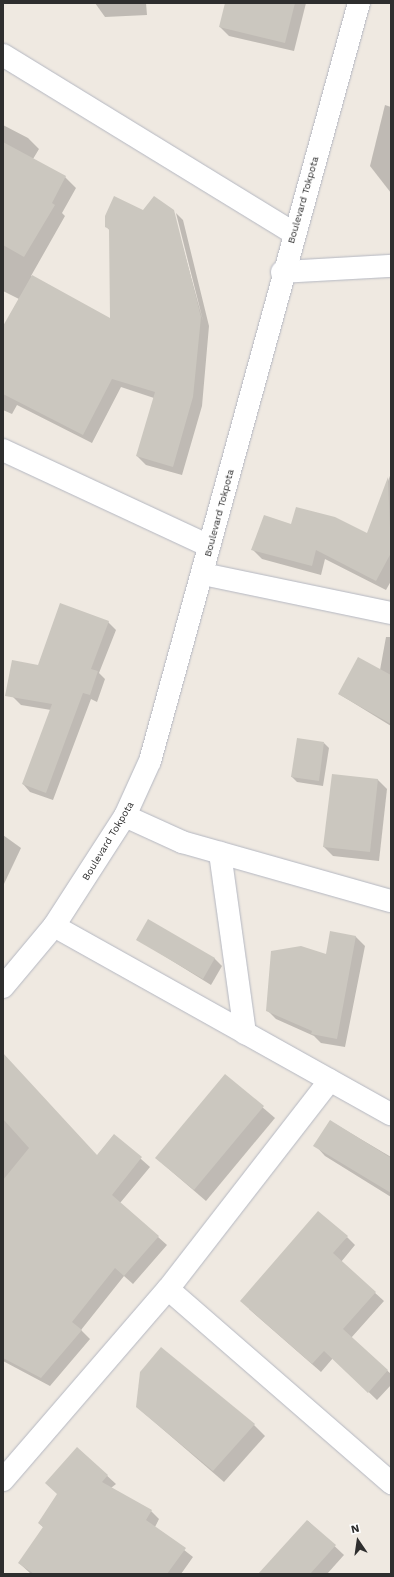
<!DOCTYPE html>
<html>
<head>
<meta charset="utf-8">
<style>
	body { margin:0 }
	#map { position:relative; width:394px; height:1577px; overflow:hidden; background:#efe9e1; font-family:"Work Sans",sans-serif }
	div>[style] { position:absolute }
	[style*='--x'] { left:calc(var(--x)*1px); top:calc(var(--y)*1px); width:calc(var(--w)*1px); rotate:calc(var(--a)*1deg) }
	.shadow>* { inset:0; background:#0003 }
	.building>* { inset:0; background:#cbc7bf }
	.roads { filter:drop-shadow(0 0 1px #b4b7c1) drop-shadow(0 0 1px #b4b7c1) }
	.minor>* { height:22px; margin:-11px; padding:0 11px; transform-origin:11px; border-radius:11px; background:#fff }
	.tertiary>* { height:22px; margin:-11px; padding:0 11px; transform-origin:11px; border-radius:11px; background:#fff }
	span { translate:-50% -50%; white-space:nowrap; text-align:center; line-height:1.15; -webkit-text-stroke:3px #fff; paint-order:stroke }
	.street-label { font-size:10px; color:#2e2e2e }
	.frame { position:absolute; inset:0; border:4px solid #2e2e2e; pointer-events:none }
	.north { position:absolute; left:338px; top:1521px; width:40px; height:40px; -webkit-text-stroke:3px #fff; paint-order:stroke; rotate:347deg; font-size:11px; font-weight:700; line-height:16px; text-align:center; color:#2e2e2e }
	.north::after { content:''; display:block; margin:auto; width:14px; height:18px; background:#2e2e2e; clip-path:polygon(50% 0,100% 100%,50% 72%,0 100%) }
</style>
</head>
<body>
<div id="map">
	<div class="shadow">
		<i style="clip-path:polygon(95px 3px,146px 3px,147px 15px,105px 17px)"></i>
		<i style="clip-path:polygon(226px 3px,306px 3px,294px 51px,229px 36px,220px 27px)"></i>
		<i style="clip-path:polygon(385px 105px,391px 107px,391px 193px,370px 166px)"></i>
		<i style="clip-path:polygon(3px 125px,28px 138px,39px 149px,33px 159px,65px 177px,76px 188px,62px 213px,65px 216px,31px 276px,112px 320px,110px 231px,106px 226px,143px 211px,173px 211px,203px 321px,176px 213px,183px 220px,209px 326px,202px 406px,182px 475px,146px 465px,137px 456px,154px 398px,121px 387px,92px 443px,17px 405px,12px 414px,3px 410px,3px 328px,19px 299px,3px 291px)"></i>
		<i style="clip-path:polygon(391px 473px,391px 581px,386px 590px,325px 559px,321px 575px,262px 559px,253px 550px,292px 526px,368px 535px)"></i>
		<i style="clip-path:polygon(108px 622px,116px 630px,99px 673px,105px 679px,97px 702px,91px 699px,53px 800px,30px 792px,23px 784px,51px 710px,21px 705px,13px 697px,39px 666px)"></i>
		<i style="clip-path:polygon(386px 637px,391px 637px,391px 726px,339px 694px,380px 670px)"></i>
		<i style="clip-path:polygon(324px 743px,329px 748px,323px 786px,297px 782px,292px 777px)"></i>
		<i style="clip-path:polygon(333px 775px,378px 780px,387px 789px,379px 861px,333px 856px,324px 847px)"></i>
		<i style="clip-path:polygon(3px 835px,21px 848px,3px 886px)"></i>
		<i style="clip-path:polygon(331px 932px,356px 937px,365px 946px,345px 1047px,321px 1043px,314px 1036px,276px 1019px,267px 1010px,327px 956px)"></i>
		<i style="clip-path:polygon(137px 939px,214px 958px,222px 966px,211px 985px)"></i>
		<i style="clip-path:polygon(225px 1075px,275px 1118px,206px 1201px,156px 1158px)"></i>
		<i style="clip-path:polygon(3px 1078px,97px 1156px,114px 1135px,150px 1167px,120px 1203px,167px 1245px,133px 1284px,124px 1276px,81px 1330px,90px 1339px,50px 1386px,3px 1361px)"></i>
		<i style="clip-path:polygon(330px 1121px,391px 1157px,391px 1197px,325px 1156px,315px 1145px)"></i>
		<i style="clip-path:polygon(347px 1237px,355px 1245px,341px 1262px,384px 1301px,351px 1338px,391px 1374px,391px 1385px,377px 1400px,333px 1358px,321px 1372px,249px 1309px)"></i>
		<i style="clip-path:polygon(137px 1407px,254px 1425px,265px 1436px,224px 1482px)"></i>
		<i style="clip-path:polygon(77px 1448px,116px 1484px,111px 1488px,151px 1511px,159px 1519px,155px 1527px,193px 1557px,181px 1574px,31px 1574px,19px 1563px,44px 1528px,39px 1523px,58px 1494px)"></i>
		<i style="clip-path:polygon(308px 1521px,344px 1555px,327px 1574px,259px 1574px)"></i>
	</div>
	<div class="building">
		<i style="clip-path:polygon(225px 3px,295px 3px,285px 43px,219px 27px)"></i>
		<i style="clip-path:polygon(3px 142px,66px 176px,52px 203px,55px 205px,24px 257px,3px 245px)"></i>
		<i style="clip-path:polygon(114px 196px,143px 210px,154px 196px,174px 210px,201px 317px,193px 397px,173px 467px,136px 456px,155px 392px,112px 379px,83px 435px,3px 394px,3px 326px,32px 275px,110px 318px,109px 229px,105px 227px,105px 216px)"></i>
		<i style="clip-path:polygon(388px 477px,391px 553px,376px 581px,316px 550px,312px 566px,251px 550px,264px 515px,291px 524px,296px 507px,335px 517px,367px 533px)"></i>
		<i style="clip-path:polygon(60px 603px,109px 621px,91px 669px,98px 671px,90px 695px,83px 693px,46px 793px,22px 784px,52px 704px,5px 696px,12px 660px,38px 665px)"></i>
		<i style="clip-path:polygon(358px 657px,391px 675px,391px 724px,338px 694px)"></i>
		<i style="clip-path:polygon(297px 738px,324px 742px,319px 781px,291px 777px)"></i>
		<i style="clip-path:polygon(332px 774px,378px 779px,370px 852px,323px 847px)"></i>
		<i style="clip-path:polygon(148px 919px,215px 958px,203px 979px,136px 940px)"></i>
		<i style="clip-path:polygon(330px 931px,356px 936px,337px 1039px,311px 1034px,312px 1031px,266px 1011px,271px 951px,301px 946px,326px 954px)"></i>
		<i style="clip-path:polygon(3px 1053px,97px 1155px,114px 1134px,142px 1157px,112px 1195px,159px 1236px,124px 1276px,115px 1268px,72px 1322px,82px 1330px,41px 1378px,3px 1358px,3px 1180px,29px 1148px,3px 1119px)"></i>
		<i style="clip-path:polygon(225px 1074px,264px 1106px,194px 1190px,155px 1158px)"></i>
		<i style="clip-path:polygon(330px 1120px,391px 1158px,391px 1193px,313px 1146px)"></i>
		<i style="clip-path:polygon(318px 1211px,348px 1236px,333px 1253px,376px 1292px,343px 1329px,388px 1370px,368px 1393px,324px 1351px,312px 1364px,240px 1301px)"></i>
		<i style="clip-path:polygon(161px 1347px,255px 1424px,213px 1471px,136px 1407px,140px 1372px)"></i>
		<i style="clip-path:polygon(77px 1447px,108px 1475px,102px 1482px,152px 1510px,146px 1520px,186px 1548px,167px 1574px,34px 1574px,18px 1563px,43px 1527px,38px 1523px,57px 1494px,45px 1483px)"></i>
		<i style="clip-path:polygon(307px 1520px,336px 1545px,310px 1574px,258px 1574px)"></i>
	</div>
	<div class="roads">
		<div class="minor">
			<i style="--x:3;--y:450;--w:227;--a:25"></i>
			<i style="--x:203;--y:574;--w:192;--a:11.7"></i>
			<i style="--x:125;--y:816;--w:63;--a:24.5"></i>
			<i style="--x:182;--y:842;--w:217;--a:15.8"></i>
			<i style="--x:220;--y:853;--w:182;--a:82.1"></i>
			<i style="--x:54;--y:926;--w:386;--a:29.2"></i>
			<i style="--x:168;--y:1289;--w:296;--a:41"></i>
			<i style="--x:3;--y:1480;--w:252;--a:-49.2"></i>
			<i style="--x:168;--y:1289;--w:264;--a:-52.2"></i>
		</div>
		<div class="tertiary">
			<i style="--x:3;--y:55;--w:340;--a:31.5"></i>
			<i style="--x:282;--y:272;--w:109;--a:-3.2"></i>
			<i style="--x:3;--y:987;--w:80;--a:-50.1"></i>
			<i style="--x:54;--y:926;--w:131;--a:-57.2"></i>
			<i style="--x:125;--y:816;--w:60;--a:-65.6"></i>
			<i style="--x:150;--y:761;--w:786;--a:-74.59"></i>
		</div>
	</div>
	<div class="street-label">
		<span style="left:303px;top:200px;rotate:-74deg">Boulevard Tokpota</span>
		<span style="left:219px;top:513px;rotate:-75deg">Boulevard Tokpota</span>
		<span style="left:108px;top:841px;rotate:-59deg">Boulevard Tokpota</span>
	</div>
	<div class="frame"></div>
	<div class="north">N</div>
</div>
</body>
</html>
